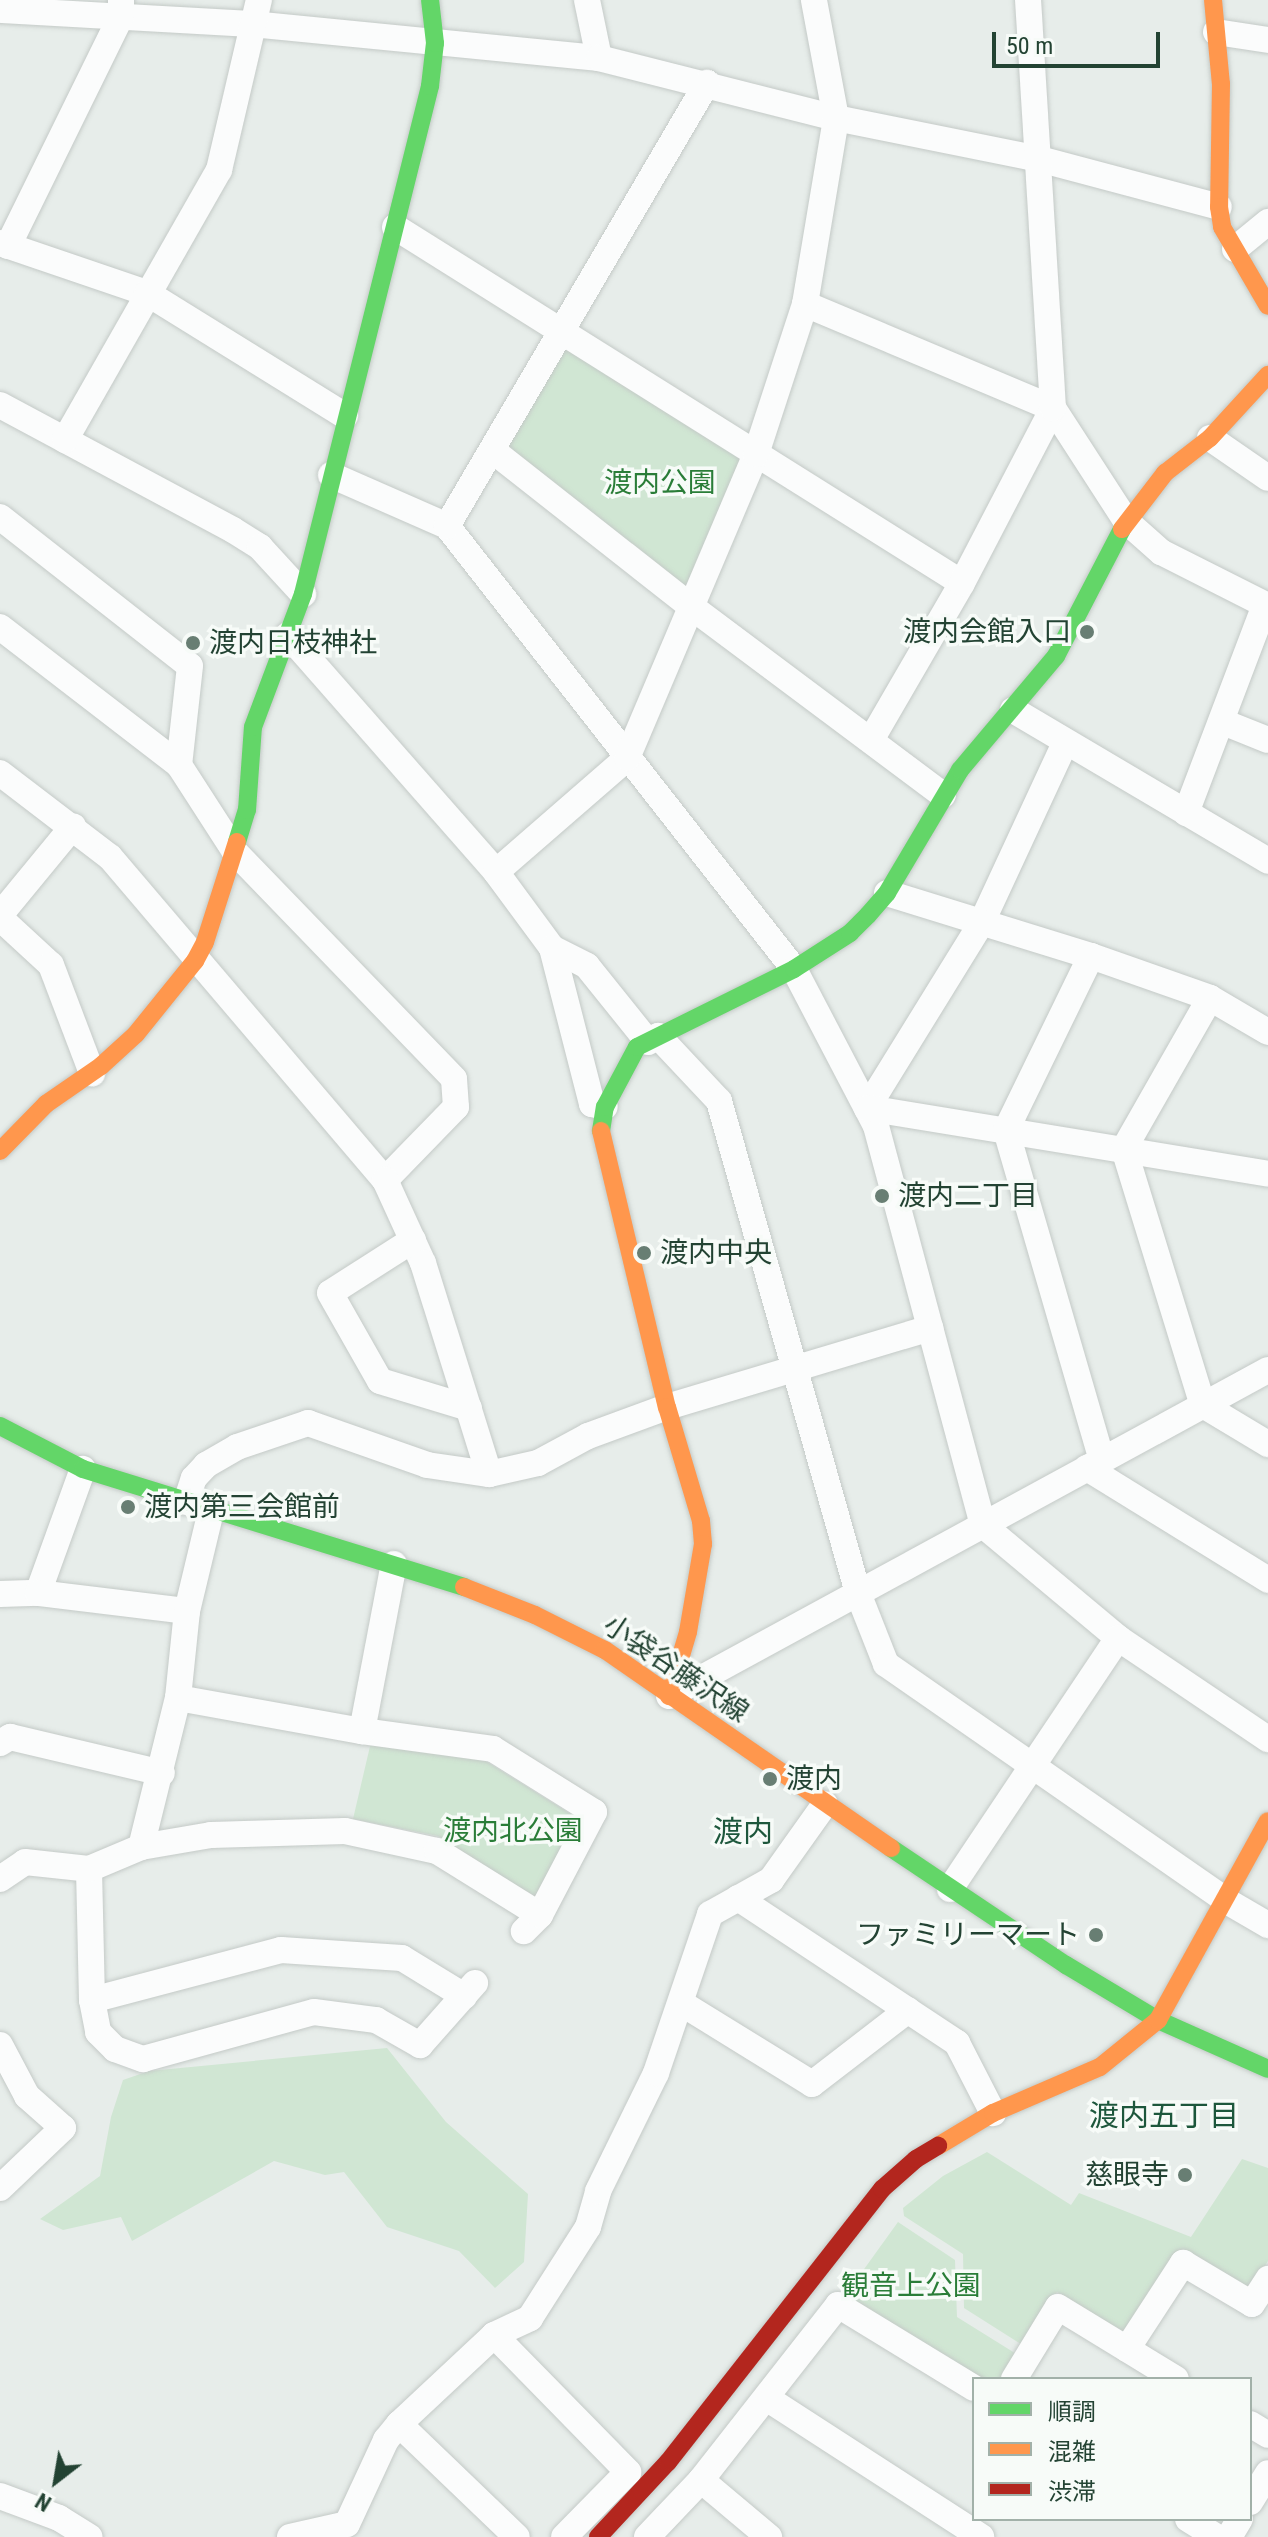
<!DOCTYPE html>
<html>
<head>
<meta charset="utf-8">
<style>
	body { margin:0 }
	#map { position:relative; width:1268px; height:2537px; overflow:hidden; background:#e7edea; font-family:"Roboto Condensed","Noto Sans JP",sans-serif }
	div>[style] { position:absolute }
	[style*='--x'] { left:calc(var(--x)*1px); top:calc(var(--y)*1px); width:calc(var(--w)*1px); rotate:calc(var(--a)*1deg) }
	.green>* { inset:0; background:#d0e6d3 }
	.roads { filter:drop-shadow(0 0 2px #c4cac7) drop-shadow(0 0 2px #c4cac7) }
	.street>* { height:26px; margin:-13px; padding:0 13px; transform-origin:13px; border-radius:13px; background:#fbfcfc }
	.fast>* { height:18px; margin:-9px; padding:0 9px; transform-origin:9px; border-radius:9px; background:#63d668 }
	.slow>* { height:18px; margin:-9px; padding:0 9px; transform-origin:9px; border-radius:9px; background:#ff974d }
	.jam>* { height:18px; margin:-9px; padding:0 9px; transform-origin:9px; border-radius:9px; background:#b3261e }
	.dots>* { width:22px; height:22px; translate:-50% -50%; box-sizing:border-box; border:4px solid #f7fbf8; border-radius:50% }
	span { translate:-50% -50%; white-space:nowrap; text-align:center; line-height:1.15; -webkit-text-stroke:7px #f7fbf8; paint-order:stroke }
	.park-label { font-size:28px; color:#2a7d38 }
	.poi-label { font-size:28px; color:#234333 }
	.right { translate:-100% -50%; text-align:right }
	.left { translate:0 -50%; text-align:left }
	.street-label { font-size:28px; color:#234333 }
	.neighbourhood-label { font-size:30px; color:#1d573c }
	.legend { position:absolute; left:972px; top:2377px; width:280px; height:144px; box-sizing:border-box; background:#f7fbf8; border:2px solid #a2b1a9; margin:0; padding:10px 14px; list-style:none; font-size:24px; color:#234333 }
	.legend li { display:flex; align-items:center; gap:16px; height:40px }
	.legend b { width:40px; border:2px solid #a2b1a9 }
	.north { position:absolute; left:16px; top:2441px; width:80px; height:80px; -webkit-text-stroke:6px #f7fbf8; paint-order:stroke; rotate:211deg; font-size:22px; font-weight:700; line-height:32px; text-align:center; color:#234333 }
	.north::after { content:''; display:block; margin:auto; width:28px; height:36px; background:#234333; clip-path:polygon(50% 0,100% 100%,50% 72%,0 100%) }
	.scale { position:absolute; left:992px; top:32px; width:168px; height:36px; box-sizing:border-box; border:4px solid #234333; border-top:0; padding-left:10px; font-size:24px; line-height:28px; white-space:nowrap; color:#234333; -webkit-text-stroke:6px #f7fbf8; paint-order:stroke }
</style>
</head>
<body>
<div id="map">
	<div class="green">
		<i style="clip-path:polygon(567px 343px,743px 457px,689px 590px,505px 448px)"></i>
		<i style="clip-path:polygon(371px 1742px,484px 1760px,582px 1821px,537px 1900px,438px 1836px,353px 1819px)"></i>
		<i style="clip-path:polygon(387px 2048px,446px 2122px,528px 2194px,524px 2262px,495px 2288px,459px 2251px,387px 2227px,344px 2172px,325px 2175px,274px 2161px,132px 2241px,121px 2217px,63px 2230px,40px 2219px,100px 2176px,111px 2117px,123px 2080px,149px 2071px)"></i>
		<i style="clip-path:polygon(987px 2152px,1071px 2205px,1079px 2193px,1191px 2237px,1242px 2159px,1268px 2168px,1268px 2261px,1252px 2286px,1244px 2287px,1179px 2250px,1130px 2330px,1120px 2332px,1057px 2292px,1024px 2346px,964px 2308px,963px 2254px,904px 2216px,903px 2208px,943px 2176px)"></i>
		<i style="clip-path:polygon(898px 2222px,955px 2260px,957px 2317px,1018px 2355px,1003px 2379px,980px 2379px,844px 2297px)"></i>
	</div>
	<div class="roads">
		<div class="street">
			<i style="--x:587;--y:0;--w:59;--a:78.3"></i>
			<i style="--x:0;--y:10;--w:252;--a:3.2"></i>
			<i style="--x:252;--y:24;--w:349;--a:5.6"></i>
			<i style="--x:599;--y:58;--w:244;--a:14.2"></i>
			<i style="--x:836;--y:118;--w:207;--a:11.4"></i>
			<i style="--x:1039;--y:159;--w:186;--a:14.9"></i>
			<i style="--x:1216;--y:32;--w:53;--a:8.7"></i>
			<i style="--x:395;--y:227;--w:669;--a:32.12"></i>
			<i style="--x:0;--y:243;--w:155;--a:18.8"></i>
			<i style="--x:147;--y:293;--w:233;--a:31.8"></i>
			<i style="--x:8;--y:246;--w:256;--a:-63.8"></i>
			<i style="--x:121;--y:16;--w:16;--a:-90"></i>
			<i style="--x:1235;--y:249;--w:43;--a:-39.3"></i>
			<i style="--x:805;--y:304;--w:269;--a:22.8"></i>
			<i style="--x:1053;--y:408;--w:135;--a:57.1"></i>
			<i style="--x:1126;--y:521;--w:47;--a:41.5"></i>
			<i style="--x:1161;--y:552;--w:120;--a:26.8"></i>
			<i style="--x:0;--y:405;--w:264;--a:28.2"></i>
			<i style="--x:233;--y:530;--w:32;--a:32"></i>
			<i style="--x:260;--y:547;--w:64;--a:47.5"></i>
			<i style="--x:1210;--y:438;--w:70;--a:34.6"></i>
			<i style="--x:65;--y:440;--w:311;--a:-60.3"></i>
			<i style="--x:219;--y:170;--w:175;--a:-76.8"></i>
			<i style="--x:492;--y:450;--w:256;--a:38.2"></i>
			<i style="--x:693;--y:608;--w:312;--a:36.8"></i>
			<i style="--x:331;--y:475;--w:127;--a:23.7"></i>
			<i style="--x:447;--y:526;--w:563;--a:51.93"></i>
			<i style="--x:794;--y:969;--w:177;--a:62.4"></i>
			<i style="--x:876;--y:1126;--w:413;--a:75"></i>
			<i style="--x:983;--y:1525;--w:176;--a:39.9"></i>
			<i style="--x:1118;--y:1638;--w:181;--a:34"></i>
			<i style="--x:0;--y:517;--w:241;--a:38.1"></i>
			<i style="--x:190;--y:666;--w:100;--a:96.3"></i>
			<i style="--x:447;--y:526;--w:514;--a:-59.59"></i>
			<i style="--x:0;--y:627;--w:226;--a:37.6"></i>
			<i style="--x:179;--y:765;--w:103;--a:57.2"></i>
			<i style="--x:235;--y:852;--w:315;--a:46"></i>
			<i style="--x:454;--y:1079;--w:28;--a:86"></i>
			<i style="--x:456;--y:1107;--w:102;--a:134.2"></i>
			<i style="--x:288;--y:635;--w:315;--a:48.7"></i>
			<i style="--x:496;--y:872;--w:94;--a:53.6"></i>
			<i style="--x:552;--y:948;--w:161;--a:75.6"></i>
			<i style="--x:592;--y:1104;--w:13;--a:13"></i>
			<i style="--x:1013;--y:710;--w:296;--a:30.6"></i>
			<i style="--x:1223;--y:722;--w:48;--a:21.8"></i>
			<i style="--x:871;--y:740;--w:181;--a:-59.9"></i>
			<i style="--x:962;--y:583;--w:197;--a:-62.5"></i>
			<i style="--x:1053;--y:408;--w:409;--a:-93.5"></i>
			<i style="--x:1065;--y:743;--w:197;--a:114.9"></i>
			<i style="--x:982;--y:922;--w:219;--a:121.7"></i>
			<i style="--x:867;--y:1108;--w:406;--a:9.3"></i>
			<i style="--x:0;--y:773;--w:138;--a:37.4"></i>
			<i style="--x:110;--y:857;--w:424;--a:49.6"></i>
			<i style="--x:385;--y:1180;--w:91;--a:65.4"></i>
			<i style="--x:423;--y:1263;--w:221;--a:72.6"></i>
			<i style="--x:1186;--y:813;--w:222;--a:-69.2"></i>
			<i style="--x:496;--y:872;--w:174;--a:-41"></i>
			<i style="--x:627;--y:758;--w:330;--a:-67"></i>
			<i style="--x:756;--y:454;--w:158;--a:-71.9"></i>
			<i style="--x:805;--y:304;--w:189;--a:-80.5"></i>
			<i style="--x:836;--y:118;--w:120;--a:-100.6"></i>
			<i style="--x:887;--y:893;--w:214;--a:17.2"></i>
			<i style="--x:1091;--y:956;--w:126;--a:19.4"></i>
			<i style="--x:1210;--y:998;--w:67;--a:30.4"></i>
			<i style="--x:0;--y:915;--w:115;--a:-50.6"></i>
			<i style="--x:0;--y:918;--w:69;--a:42.7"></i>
			<i style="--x:51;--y:965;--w:116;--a:69.2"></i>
			<i style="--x:552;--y:948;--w:39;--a:27"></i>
			<i style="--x:587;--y:966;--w:97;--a:51.2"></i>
			<i style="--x:648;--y:1042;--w:12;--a:-31"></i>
			<i style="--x:658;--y:1036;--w:89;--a:46.8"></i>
			<i style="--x:719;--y:1101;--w:511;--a:74.22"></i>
			<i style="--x:858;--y:1593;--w:76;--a:68.5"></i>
			<i style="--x:886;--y:1664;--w:413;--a:34.8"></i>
			<i style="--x:1225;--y:1900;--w:50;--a:30.2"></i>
			<i style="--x:1091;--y:956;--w:194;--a:116"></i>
			<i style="--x:1006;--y:1130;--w:345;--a:73.8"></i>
			<i style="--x:1102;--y:1461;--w:17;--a:155"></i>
			<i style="--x:1087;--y:1468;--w:213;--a:31.7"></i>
			<i style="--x:1210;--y:998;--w:174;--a:119.7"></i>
			<i style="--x:1124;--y:1149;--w:268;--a:72.9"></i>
			<i style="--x:1203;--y:1405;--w:76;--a:31"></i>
			<i style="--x:413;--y:1240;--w:98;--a:147.4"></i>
			<i style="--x:330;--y:1293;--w:101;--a:60.4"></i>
			<i style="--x:380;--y:1381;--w:93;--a:16.9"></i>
			<i style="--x:186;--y:1502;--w:25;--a:-72"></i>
			<i style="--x:194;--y:1478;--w:18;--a:-47"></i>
			<i style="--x:206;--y:1465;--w:36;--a:-30"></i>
			<i style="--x:237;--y:1447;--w:75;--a:-18.7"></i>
			<i style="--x:308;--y:1423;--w:126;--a:19.4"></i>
			<i style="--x:427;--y:1465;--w:63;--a:8.3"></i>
			<i style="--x:489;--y:1474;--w:50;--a:-12.7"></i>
			<i style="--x:538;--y:1463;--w:57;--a:-28.4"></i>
			<i style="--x:588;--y:1436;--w:84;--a:-20.2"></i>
			<i style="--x:667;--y:1407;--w:275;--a:-16.7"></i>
			<i style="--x:38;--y:1593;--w:132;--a:-70.1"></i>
			<i style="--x:0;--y:1594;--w:38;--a:-2"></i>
			<i style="--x:38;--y:1593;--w:150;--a:6.9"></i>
			<i style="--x:669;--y:1696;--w:682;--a:-28.56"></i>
			<i style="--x:178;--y:1698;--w:187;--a:10.2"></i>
			<i style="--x:362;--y:1731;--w:132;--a:7.8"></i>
			<i style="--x:493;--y:1749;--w:119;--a:32"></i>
			<i style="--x:594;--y:1812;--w:116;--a:117.7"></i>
			<i style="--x:540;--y:1915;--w:23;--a:135"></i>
			<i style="--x:362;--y:1731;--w:170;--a:-79.2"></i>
			<i style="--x:0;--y:1743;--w:12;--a:-31"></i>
			<i style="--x:10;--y:1737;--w:156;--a:13.3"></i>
			<i style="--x:141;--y:1847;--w:154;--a:-76.1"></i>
			<i style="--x:178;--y:1698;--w:87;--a:-84.1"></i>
			<i style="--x:187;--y:1611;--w:103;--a:-76.5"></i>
			<i style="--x:89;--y:1869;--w:131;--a:88.7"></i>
			<i style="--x:92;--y:2000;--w:33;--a:79"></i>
			<i style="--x:98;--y:2032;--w:24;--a:45"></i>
			<i style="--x:115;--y:2049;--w:30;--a:20"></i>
			<i style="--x:143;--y:2059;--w:177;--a:-15.4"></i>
			<i style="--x:314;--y:2012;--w:63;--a:7.4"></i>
			<i style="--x:376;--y:2020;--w:51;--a:29.6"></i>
			<i style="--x:420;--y:2045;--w:83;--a:-48.4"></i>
			<i style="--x:0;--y:1879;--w:30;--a:-34"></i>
			<i style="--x:25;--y:1862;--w:64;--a:6.2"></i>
			<i style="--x:89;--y:1869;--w:56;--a:-22.9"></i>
			<i style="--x:141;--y:1847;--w:71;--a:-9.7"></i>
			<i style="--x:211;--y:1835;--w:134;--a:-1.7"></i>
			<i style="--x:345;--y:1831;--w:94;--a:12.3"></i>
			<i style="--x:437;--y:1851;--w:121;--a:31.9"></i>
			<i style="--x:950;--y:1889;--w:302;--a:-56.2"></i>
			<i style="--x:738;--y:1898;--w:263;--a:33.5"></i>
			<i style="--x:957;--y:2043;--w:79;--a:62.8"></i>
			<i style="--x:92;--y:2000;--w:196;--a:-14.8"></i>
			<i style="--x:281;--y:1950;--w:121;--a:3.8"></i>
			<i style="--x:402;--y:1958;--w:73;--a:31.5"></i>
			<i style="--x:681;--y:2003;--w:154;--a:31.7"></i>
			<i style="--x:812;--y:2084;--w:121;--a:-37.6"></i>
			<i style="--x:0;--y:2045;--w:58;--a:62.1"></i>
			<i style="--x:27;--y:2096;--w:48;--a:41.6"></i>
			<i style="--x:63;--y:2128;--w:87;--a:136.4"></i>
			<i style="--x:494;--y:2335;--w:192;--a:45.6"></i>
			<i style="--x:628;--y:2472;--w:91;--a:134.6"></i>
			<i style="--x:1127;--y:2349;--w:103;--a:-56.9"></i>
			<i style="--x:1183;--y:2263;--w:80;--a:30.7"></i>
			<i style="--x:1252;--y:2304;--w:30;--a:-57"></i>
			<i style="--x:1014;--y:2379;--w:84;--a:-58.6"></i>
			<i style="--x:1058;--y:2307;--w:138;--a:31.4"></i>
			<i style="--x:768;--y:2399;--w:254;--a:32.9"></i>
			<i style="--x:399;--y:2424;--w:163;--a:43.8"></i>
			<i style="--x:1250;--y:2424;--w:21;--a:31"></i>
			<i style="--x:701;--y:2480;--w:89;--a:40"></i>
			<i style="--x:0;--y:2496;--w:63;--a:20.4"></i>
			<i style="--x:59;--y:2518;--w:36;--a:32"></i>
			<i style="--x:1250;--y:2502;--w:34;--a:-58"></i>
			<i style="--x:1188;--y:2519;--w:34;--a:32"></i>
			<i style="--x:290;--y:2537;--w:58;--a:-12.8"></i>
			<i style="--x:347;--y:2524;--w:93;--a:-65.1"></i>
			<i style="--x:386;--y:2440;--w:21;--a:-51"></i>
			<i style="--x:399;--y:2424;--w:130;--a:-43.1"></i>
			<i style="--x:494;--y:2335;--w:40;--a:-25"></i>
			<i style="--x:530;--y:2318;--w:108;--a:-57.5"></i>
			<i style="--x:588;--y:2227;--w:37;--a:-74"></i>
			<i style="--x:598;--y:2191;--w:131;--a:-63.8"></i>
			<i style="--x:656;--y:2073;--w:168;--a:-71.2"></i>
			<i style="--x:710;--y:1914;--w:70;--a:-29.1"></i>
			<i style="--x:771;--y:1880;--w:93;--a:-54.6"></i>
			<i style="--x:647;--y:2537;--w:79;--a:-46.5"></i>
			<i style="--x:701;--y:2480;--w:222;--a:-51.9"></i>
			<i style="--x:838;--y:2305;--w:159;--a:31.4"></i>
			<i style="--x:1229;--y:2537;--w:21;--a:-59"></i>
		</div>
		<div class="fast">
			<i style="--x:237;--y:842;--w:34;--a:-73"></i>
			<i style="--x:247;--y:810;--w:83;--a:-85.9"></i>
			<i style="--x:253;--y:727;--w:142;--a:-69.4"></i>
			<i style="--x:303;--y:594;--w:524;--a:-75.96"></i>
			<i style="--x:430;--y:86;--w:43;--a:-83.4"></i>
			<i style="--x:435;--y:43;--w:43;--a:-96.6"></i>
			<i style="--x:601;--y:1131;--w:24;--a:-81"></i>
			<i style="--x:605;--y:1107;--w:68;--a:-61.9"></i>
			<i style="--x:637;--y:1047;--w:175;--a:-26.4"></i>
			<i style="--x:794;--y:969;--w:67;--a:-32.7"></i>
			<i style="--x:850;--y:933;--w:25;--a:-45"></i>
			<i style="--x:868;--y:915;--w:29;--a:-49"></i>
			<i style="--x:887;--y:893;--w:143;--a:-59.3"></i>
			<i style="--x:960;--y:770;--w:149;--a:-49.9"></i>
			<i style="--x:1056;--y:656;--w:143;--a:-62.5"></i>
			<i style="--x:0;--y:1426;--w:93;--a:27.4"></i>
			<i style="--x:83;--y:1469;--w:399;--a:17.2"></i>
			<i style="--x:891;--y:1848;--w:211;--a:33.8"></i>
			<i style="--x:1066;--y:1965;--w:107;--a:30.9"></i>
			<i style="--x:1158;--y:2020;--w:120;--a:24"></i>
		</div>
		<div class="slow">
			<i style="--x:1213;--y:0;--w:84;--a:84.6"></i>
			<i style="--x:1221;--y:84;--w:123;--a:90.9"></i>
			<i style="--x:1219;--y:207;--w:20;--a:81"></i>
			<i style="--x:1222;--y:227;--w:91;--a:59.8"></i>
			<i style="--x:1122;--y:529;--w:71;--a:-52.5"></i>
			<i style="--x:1165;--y:473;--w:57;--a:-37.9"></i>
			<i style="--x:1210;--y:438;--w:86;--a:-47.4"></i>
			<i style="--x:601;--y:1131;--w:284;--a:76.6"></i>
			<i style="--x:667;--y:1407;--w:119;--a:73.4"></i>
			<i style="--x:701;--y:1521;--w:23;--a:85"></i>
			<i style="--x:703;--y:1544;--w:89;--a:99.7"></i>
			<i style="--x:688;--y:1632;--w:67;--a:106.5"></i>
			<i style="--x:0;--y:1151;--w:66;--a:-45.6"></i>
			<i style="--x:46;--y:1104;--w:67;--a:-34.6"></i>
			<i style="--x:101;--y:1066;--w:47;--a:-42.4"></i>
			<i style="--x:136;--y:1034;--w:94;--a:-51.1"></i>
			<i style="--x:195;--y:961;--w:21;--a:-62"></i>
			<i style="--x:205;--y:942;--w:105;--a:-72.3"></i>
			<i style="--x:464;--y:1587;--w:76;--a:21.5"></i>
			<i style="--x:535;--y:1615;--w:78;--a:26.6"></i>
			<i style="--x:605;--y:1650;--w:348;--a:34.7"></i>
			<i style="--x:938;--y:2146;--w:64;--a:-31"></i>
			<i style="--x:993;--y:2113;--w:116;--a:-23.3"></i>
			<i style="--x:1100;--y:2067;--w:75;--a:-39"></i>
			<i style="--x:1158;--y:2020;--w:227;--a:-61.1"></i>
		</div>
		<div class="jam">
			<i style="--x:598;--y:2537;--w:103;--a:-47"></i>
			<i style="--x:668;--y:2462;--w:347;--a:-51.9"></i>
			<i style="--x:882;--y:2189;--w:45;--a:-41.4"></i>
			<i style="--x:916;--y:2159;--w:26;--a:-31"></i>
		</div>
	</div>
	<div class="dots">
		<i style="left:1087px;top:632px;background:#687e73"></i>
		<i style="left:193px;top:643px;background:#687e73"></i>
		<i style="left:882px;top:1196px;background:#687e73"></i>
		<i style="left:644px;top:1253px;background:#687e73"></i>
		<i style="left:128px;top:1507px;background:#687e73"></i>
		<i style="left:770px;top:1779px;background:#687e73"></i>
		<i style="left:1096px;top:1935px;background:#687e73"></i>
		<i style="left:1185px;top:2175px;background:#687e73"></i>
	</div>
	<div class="park-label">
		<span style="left:660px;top:483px">渡内公園</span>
		<span style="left:513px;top:1831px">渡内北公園</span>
		<span style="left:911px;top:2286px">観音上公園</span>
	</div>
	<div class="poi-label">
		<span class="right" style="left:1071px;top:632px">渡内会館入口</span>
		<span class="left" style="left:209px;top:643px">渡内日枝神社</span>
		<span class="left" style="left:898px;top:1196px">渡内二丁目</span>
		<span class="left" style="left:660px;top:1253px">渡内中央</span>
		<span class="left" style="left:144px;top:1507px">渡内第三会館前</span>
		<span class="left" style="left:786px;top:1779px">渡内</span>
		<span class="right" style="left:1080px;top:1935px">ファミリーマート</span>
		<span class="right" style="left:1169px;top:2175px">慈眼寺</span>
	</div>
	<div class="street-label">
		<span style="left:676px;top:1669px;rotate:34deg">小袋谷藤沢線</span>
	</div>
	<div class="neighbourhood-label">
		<span style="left:743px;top:1832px">渡内</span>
		<span style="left:1164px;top:2116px">渡内五丁目</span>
	</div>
	<ul class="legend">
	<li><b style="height:10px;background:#63d668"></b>順調</li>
	<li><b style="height:10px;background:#ff974d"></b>混雑</li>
	<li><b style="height:10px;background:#b3261e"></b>渋滞</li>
	</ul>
	<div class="north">N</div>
	<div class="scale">50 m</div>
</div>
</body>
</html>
